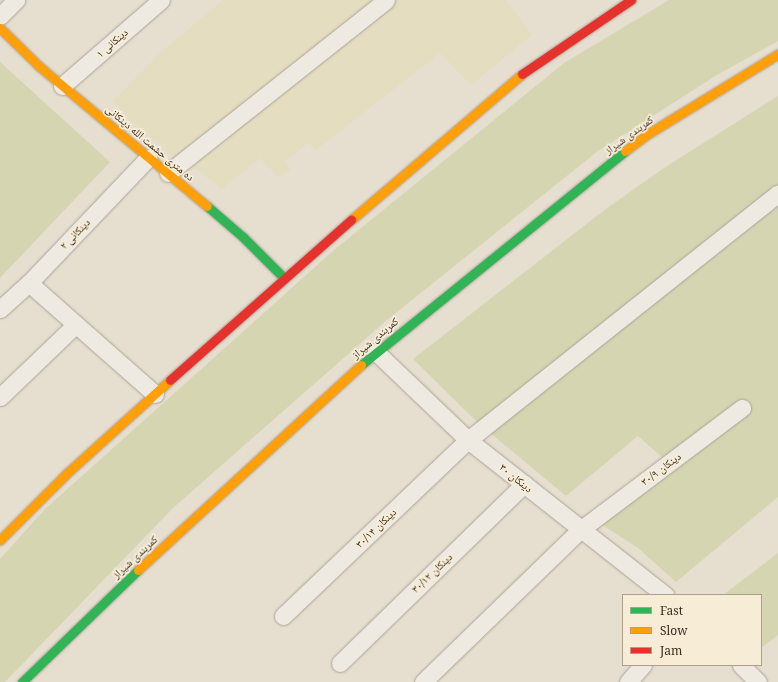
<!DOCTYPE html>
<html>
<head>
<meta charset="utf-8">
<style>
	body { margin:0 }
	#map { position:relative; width:778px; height:682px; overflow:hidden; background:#e6decf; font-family:"Noto Serif","Noto Naskh Arabic",serif }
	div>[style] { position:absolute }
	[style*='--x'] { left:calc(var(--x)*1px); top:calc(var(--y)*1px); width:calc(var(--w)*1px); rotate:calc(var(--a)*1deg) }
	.farmland>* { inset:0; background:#e5ddc0 }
	.green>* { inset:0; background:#d6d5b1 }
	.roads { filter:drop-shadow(0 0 1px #aba398) drop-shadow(0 0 1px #aba398) }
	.street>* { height:17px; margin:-8.5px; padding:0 8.5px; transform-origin:8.5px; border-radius:8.5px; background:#eeeae1 }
	.fast>* { height:9px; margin:-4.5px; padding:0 4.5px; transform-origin:4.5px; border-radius:4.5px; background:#30b455 }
	.slow>* { height:9px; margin:-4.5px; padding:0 4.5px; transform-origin:4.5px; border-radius:4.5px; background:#ff9f0a }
	.jam>* { height:9px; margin:-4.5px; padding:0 4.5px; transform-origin:4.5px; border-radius:4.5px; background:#e5322d }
	span { translate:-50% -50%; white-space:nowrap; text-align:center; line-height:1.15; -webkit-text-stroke:3.5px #f7edd6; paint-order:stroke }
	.street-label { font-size:11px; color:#3b2c1f }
	.legend { position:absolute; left:622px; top:594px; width:140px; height:72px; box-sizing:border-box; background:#f7edd6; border:1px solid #aca08d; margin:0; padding:5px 7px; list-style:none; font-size:12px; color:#3b2c1f }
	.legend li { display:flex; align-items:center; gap:8px; height:20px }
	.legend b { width:20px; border:1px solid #aca08d }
</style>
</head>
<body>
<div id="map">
	<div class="farmland">
		<i style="clip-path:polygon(223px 0,506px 0,532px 35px,471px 85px,440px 53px,316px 150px,309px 142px,285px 162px,291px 169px,278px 177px,260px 158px,222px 189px,199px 171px,177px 160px,131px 121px,113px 101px,158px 55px)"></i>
	</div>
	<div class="green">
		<i style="clip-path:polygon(669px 0,778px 0,778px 41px,717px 75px,598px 151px,387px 320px,173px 508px,5px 682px,0 682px,0 559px,45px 509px,334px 250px,564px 63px)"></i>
		<i style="clip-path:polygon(0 62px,110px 162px,0 278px)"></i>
		<i style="clip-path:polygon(778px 96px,778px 497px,676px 582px,638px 548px,596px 521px,664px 459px,638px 436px,566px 496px,477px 422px,413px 359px,607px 208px,664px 168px)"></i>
		<i style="clip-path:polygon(778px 553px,778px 635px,761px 648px,761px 595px,723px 595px)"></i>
	</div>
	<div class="roads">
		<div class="street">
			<i style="--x:0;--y:16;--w:23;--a:-45"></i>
			<i style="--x:62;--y:86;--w:131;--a:-41"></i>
			<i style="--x:168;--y:173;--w:278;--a:-38.4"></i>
			<i style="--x:29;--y:283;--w:168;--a:41.4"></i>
			<i style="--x:0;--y:309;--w:39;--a:-42"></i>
			<i style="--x:29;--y:283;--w:173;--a:-46.4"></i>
			<i style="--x:376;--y:352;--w:127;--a:43.7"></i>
			<i style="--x:468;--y:440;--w:251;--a:38.2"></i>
			<i style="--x:0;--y:397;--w:105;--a:-43.8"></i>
			<i style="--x:283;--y:616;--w:255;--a:-43.6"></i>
			<i style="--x:468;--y:440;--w:396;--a:-38.5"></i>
			<i style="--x:340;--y:663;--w:257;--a:-44.2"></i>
			<i style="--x:741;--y:665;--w:24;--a:45"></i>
			<i style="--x:423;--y:682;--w:219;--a:-44.1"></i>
			<i style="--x:580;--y:530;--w:203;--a:-37"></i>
			<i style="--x:628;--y:682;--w:23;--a:-49"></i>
		</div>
		<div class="fast">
			<i style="--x:207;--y:206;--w:48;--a:40.7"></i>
			<i style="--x:243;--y:237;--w:58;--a:45"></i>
			<i style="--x:361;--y:365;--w:340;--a:-39"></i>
			<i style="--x:22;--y:682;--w:161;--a:-44"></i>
		</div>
		<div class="slow">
			<i style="--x:0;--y:28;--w:56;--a:44.3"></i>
			<i style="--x:40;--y:67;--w:217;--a:39.8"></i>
			<i style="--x:625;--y:151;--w:26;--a:-37"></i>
			<i style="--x:646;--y:135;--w:155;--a:-31.5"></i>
			<i style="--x:351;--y:220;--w:225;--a:-40.5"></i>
			<i style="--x:0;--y:540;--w:93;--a:-45"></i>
			<i style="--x:66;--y:474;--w:140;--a:-42.1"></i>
			<i style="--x:138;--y:570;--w:303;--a:-42.6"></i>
		</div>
		<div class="jam">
			<i style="--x:522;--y:74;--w:132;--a:-34.2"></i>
			<i style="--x:170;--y:380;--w:242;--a:-41.5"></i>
		</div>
	</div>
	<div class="street-label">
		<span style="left:112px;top:43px;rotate:-41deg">۱ دینکانی</span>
		<span style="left:629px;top:135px;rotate:-36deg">کمربندی شیراز</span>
		<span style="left:150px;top:143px;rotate:40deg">ده متری حشمت الله دینکانی</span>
		<span style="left:75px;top:234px;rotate:-46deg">۲ دینکانی</span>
		<span style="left:375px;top:338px;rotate:-40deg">کمربندی شیراز</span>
		<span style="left:661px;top:469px;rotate:-37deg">۳۰/۹ دینکان</span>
		<span style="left:516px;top:478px;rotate:39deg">۳۰ دینکان</span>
		<span style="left:376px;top:528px;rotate:-44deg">۳۰/۱۴ دینکان</span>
		<span style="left:135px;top:557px;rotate:-43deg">کمربندی شیراز</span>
		<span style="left:432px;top:573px;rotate:-44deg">۳۰/۱۲ دینکان</span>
	</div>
	<ul class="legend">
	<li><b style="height:5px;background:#30b455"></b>Fast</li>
	<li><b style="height:5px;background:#ff9f0a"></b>Slow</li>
	<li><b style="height:5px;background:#e5322d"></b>Jam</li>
	</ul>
</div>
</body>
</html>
